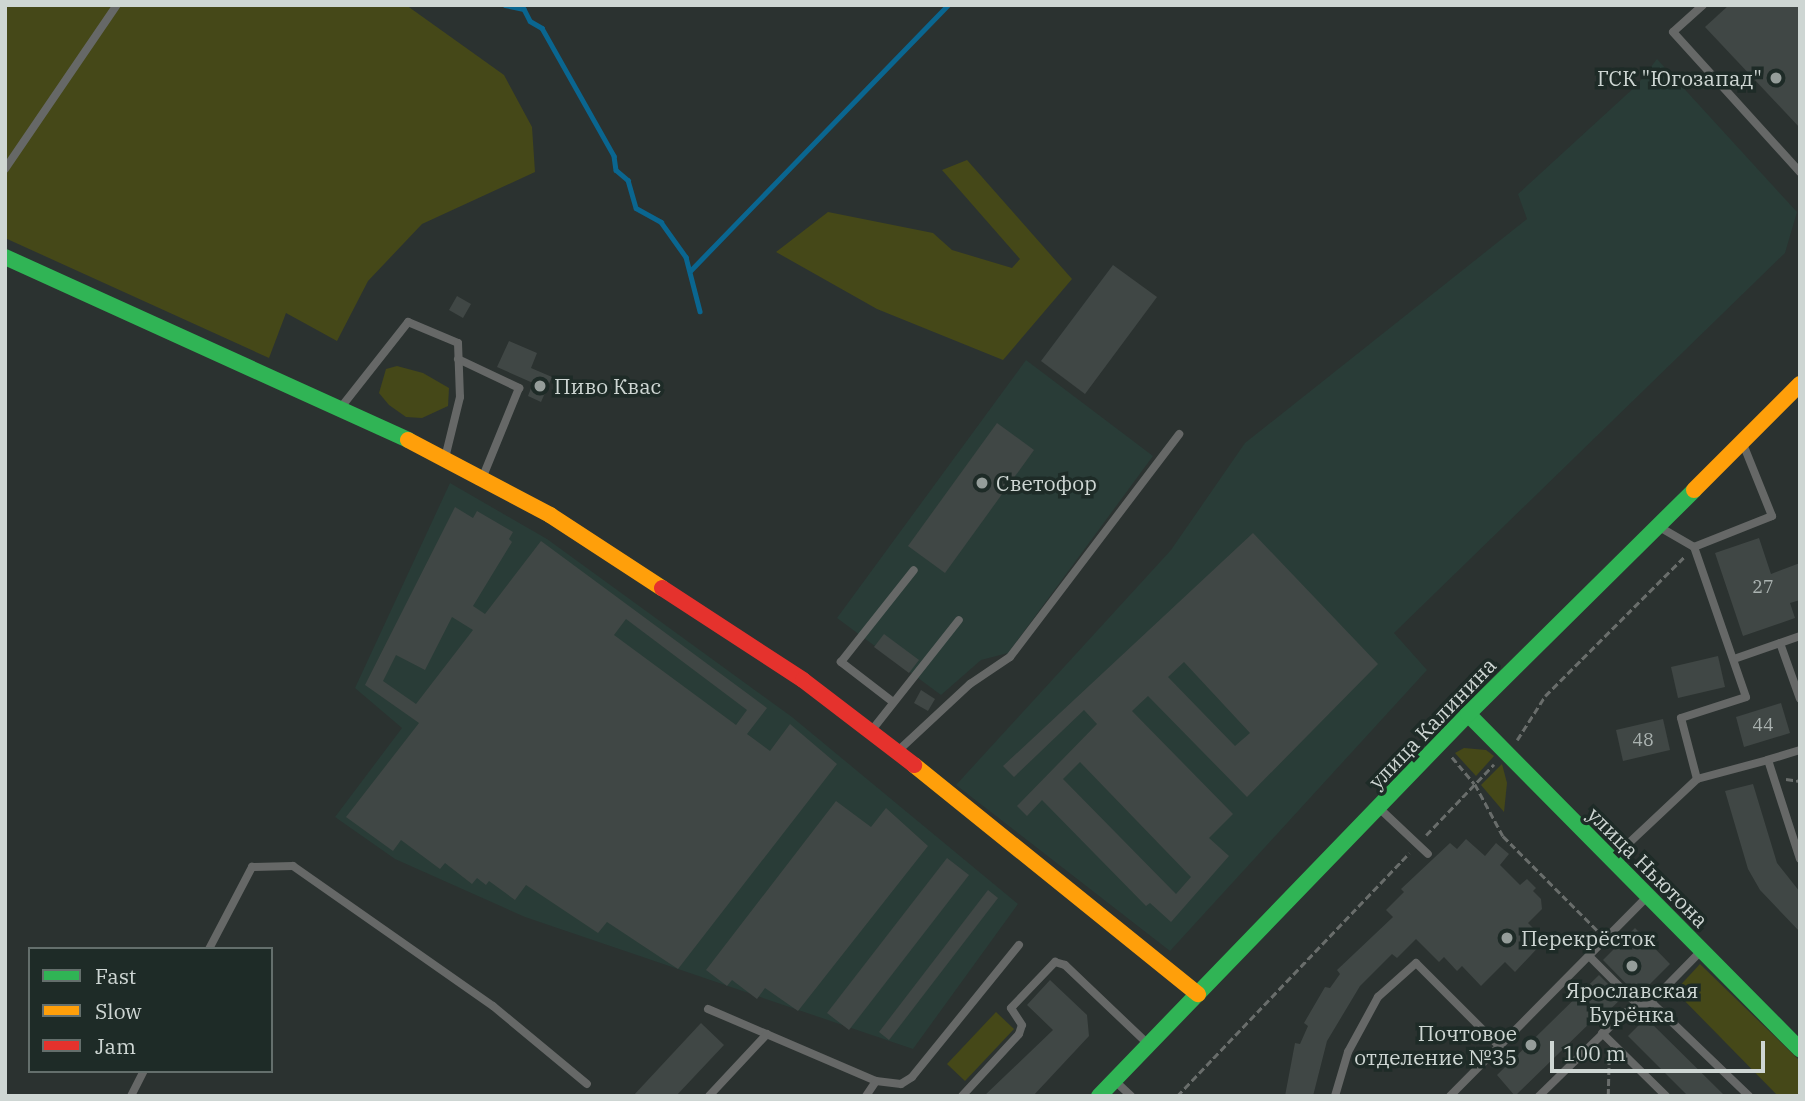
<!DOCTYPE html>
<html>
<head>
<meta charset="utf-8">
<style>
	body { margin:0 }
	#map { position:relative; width:1805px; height:1101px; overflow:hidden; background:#2b3230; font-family:"IBM Plex Serif",serif }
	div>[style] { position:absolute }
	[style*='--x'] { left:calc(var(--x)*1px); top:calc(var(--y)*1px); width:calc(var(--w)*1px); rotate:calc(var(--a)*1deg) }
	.built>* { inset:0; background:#293c37 }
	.green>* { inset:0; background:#454818 }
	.stream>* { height:4.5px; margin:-2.25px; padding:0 2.25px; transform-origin:2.25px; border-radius:2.25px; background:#0a6690 }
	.building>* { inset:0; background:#404745 }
	.path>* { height:2.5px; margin-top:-1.25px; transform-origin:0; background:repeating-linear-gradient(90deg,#696d6b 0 7px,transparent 0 10.5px) }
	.lane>* { height:8px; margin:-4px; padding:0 4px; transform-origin:4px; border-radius:4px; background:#666867 }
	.fast>* { height:16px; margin:-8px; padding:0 8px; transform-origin:8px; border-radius:8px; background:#30b455 }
	.slow>* { height:16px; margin:-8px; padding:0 8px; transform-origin:8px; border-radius:8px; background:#ff9f0a }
	.jam>* { height:16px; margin:-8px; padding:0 8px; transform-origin:8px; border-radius:8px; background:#e5322d }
	.dots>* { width:19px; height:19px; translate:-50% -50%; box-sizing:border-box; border:4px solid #1e2b27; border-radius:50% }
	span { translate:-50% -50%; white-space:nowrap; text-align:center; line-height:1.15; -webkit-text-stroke:7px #1e2b27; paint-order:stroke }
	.number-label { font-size:18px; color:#aab2b0 }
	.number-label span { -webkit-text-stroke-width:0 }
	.poi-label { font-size:21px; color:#ced6d3 }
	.right { translate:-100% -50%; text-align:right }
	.left { translate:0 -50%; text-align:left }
	.street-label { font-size:21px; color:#ced6d3 }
	.frame { position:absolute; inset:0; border:7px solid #ced6d3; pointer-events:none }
	.legend { position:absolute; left:28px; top:947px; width:245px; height:126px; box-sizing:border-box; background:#1e2b27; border:2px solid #646f6c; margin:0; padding:9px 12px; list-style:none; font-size:21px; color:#ced6d3 }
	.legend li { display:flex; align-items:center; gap:14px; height:35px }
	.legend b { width:35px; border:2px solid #646f6c }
	.scale { position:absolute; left:1550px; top:1041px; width:215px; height:32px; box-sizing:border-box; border:4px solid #ced6d3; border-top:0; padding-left:9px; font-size:21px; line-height:24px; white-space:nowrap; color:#ced6d3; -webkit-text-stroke:5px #1e2b27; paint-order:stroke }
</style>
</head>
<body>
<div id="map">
	<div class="built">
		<i style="clip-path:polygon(1657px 59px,1797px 212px,1785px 253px,1394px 633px,1427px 670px,1170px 951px,956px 785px,1171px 550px,1245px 443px,1527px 219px,1518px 194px,1637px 85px)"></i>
		<i style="clip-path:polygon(1026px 360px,1153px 456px,1008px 653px,981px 660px,941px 695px,837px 618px)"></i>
		<i style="clip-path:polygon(450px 483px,547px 539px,792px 717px,1018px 904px,913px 1049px,525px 917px,395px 859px,335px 817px,402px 728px,355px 688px)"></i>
	</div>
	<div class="green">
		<i style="clip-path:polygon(5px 5px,406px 5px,504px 75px,532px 127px,535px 172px,422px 224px,368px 281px,337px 341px,286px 313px,269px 358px,5px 238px)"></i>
		<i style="clip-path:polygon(967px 160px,1072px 279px,1003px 360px,877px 309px,776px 252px,828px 212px,933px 233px,952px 250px,1012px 268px,1020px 259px,942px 170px)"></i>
		<i style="clip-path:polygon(397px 366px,423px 373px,449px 388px,448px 406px,422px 418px,406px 417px,389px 405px,379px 393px,386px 369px)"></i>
		<i style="clip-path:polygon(1464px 748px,1486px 750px,1494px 756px,1476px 776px,1455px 753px)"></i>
		<i style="clip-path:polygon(1502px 764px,1507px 783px,1504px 812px,1481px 785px)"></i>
		<i style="clip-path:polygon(1700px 964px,1800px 1061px,1800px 1096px,1778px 1096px,1675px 991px)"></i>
		<i style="clip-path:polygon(996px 1012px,1014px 1029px,965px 1081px,947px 1064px)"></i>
	</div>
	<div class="stream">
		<i style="--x:454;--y:5;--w:21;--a:0"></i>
		<i style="--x:505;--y:5;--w:19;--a:12"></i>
		<i style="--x:524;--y:9;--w:13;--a:63"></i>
		<i style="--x:530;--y:21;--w:14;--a:30"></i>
		<i style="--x:542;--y:28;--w:147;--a:60.6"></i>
		<i style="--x:614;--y:156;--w:14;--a:82"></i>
		<i style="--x:616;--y:170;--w:16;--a:40"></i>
		<i style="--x:628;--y:180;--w:29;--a:74"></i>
		<i style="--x:636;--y:208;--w:29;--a:29"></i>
		<i style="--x:661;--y:222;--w:43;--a:54.5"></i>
		<i style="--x:686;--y:257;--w:56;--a:75.5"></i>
		<i style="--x:690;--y:271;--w:371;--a:-45.9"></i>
	</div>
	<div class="building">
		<i style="clip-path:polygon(1729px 5px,1800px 5px,1800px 128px,1705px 27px)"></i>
		<i style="clip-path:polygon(1113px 265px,1157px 297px,1085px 394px,1041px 361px)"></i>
		<i style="clip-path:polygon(457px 296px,471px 304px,463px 318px,449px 310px)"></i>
		<i style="clip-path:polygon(509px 341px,537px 353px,531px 368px,552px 377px,541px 402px,528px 396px,533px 383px,497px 367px)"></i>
		<i style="clip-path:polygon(997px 423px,1034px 450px,945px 573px,908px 546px)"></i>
		<i style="clip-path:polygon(evenodd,455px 507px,473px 518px,477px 511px,513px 532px,509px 539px,512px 542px,473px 606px,485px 614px,541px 541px,767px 708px,747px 734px,770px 751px,790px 724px,837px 764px,678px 969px,607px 922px,598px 933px,526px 885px,515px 900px,489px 881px,486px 885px,477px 878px,472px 884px,445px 863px,440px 869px,401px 840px,393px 851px,346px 817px,419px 723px,365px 685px,455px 507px,452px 617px,473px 630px,416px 704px,383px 681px,396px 655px,425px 670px,452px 617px,455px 507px,626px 619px,747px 710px,736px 725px,614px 635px,626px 619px)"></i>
		<i style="clip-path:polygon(evenodd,1253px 533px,1378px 664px,1247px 797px,1148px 696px,1132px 711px,1233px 814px,1209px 838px,1229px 856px,1171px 922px,1150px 903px,1146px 906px,1042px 800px,1027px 816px,1017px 806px,1097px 724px,1084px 710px,1014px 777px,1003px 766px,1253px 533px,1184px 662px,1250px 733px,1235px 746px,1168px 677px,1184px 662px,1253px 533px,1080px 762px,1191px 877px,1176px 894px,1063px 779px,1080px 762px)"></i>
		<i style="clip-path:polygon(1759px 538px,1771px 574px,1800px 563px,1800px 600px,1790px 603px,1795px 618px,1743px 636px,1715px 553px)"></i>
		<i style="clip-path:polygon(884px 634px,919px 660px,909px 673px,874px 647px)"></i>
		<i style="clip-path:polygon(1718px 656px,1725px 687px,1678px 698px,1671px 667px)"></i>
		<i style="clip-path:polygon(921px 690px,935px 699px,928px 711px,914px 703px)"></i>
		<i style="clip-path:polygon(1781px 703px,1790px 733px,1744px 747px,1736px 717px)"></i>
		<i style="clip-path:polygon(1663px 719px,1670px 750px,1623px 761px,1616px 730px)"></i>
		<i style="clip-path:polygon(1753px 784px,1777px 863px,1800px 892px,1800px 932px,1760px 890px,1748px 869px,1725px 791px)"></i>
		<i style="clip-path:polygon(836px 801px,871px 827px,886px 808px,928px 846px,798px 1011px,765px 988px,757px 999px,732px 980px,727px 986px,706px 970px)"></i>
		<i style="clip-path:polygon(1466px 839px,1485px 856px,1496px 843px,1509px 854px,1500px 865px,1520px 885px,1527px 879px,1536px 888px,1533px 891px,1541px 899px,1542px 909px,1528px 923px,1545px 940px,1515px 972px,1505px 962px,1481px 986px,1462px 966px,1457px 971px,1444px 957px,1439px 962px,1416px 939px,1397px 958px,1392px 954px,1360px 986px,1327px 1041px,1313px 1096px,1285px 1096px,1295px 1043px,1300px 1044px,1308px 1026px,1304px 1023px,1325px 987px,1330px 988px,1340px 974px,1337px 970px,1393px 917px,1386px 910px,1404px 892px,1401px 889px,1450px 843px,1457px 849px)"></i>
		<i style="clip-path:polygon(947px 858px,969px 875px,849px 1030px,827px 1013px)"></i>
		<i style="clip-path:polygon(988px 890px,998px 898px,889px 1040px,879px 1032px)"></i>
		<i style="clip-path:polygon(1635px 928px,1670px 964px,1638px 996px,1603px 960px)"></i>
		<i style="clip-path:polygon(1599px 975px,1622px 998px,1600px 1019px,1597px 1016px,1515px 1096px,1497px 1075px)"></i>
		<i style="clip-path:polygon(1050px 980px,1087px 1015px,1089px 1036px,1033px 1096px,984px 1096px,1053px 1030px,1027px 1005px)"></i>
		<i style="clip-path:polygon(1646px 1018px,1725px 1096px,1688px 1096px,1628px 1036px)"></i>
		<i style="clip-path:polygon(701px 1023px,724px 1045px,676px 1096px,633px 1096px)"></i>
	</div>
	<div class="path">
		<i style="--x:1517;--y:740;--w:52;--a:-57.5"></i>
		<i style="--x:1545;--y:696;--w:197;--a:-45"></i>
		<i style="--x:1452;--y:757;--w:35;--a:50"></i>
		<i style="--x:1475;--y:784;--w:59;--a:61.7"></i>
		<i style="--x:1503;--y:836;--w:133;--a:45"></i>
		<i style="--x:1786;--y:779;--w:14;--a:8"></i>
		<i style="--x:1426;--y:835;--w:98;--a:-46.2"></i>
		<i style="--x:1177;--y:1096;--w:336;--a:-46.3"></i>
		<i style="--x:1608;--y:1096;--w:42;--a:-88.6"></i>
	</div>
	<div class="lane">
		<i style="--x:1703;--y:5;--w:40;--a:138"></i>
		<i style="--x:1673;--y:32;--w:189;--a:47.8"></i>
		<i style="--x:5;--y:169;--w:199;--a:-55.7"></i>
		<i style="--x:458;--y:359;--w:68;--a:25.4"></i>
		<i style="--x:519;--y:388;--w:95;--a:112.2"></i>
		<i style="--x:342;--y:406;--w:107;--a:-51.8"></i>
		<i style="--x:408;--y:322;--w:54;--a:22.8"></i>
		<i style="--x:458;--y:343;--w:54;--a:87.9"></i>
		<i style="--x:460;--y:397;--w:59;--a:103.8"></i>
		<i style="--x:1694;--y:547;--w:84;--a:-21.7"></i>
		<i style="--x:1772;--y:516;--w:78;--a:-111.9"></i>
		<i style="--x:1780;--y:643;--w:59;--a:70.3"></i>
		<i style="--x:1734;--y:659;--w:70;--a:-19.2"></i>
		<i style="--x:893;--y:702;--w:66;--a:-142.4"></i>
		<i style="--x:841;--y:662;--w:117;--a:-51.6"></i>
		<i style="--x:872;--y:730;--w:140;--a:-51.7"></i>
		<i style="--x:900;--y:749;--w:96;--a:-42.9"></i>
		<i style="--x:970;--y:684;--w:48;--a:-34"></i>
		<i style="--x:1010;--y:657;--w:280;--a:-52.8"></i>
		<i style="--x:1800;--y:750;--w:34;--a:163"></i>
		<i style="--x:1768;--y:760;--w:104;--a:72.1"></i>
		<i style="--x:1697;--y:779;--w:73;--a:-15"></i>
		<i style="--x:1379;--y:808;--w:67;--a:43.2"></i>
		<i style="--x:1613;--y:858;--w:115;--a:-43.2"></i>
		<i style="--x:1697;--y:779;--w:63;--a:-104.7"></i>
		<i style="--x:1681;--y:718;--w:68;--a:-17.9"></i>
		<i style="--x:1746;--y:697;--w:159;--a:-109.1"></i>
		<i style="--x:1694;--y:547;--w:39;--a:-150"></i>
		<i style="--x:209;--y:949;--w:93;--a:-62.3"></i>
		<i style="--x:252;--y:867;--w:41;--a:-1.4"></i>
		<i style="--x:293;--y:866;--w:244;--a:35"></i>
		<i style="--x:493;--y:1006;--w:122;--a:39.7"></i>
		<i style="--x:1589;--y:956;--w:72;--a:45"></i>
		<i style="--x:1651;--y:1002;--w:136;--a:43.8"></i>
		<i style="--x:708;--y:1009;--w:183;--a:23.2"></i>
		<i style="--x:1602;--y:1033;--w:90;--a:44.5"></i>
		<i style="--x:1115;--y:1081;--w:22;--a:43"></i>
		<i style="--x:131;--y:1096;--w:28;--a:-63"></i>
		<i style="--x:709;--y:1096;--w:85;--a:-46.9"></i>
		<i style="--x:866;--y:1096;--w:18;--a:-56"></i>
		<i style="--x:876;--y:1081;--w:25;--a:7"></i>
		<i style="--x:901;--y:1084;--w:13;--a:-32"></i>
		<i style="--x:912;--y:1077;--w:170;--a:-51"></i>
		<i style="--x:962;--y:1096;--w:84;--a:-47.4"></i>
		<i style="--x:1019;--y:1034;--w:9;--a:-72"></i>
		<i style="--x:1022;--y:1025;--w:20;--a:-123"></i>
		<i style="--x:1011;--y:1008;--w:64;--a:-46.3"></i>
		<i style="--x:1055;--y:962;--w:10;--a:17"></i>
		<i style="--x:1065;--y:965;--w:113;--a:43.6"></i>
		<i style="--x:1335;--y:1096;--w:46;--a:-73.5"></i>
		<i style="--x:1348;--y:1052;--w:63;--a:-61.4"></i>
		<i style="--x:1378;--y:997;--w:51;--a:-41.8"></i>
		<i style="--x:1416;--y:963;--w:116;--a:45"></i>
		<i style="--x:1450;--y:1096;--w:279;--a:-45.3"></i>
		<i style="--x:1539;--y:1096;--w:119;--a:-44.3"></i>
		<i style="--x:1624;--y:1013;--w:29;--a:-22"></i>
		<i style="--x:1651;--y:1002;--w:70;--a:-45.6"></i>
	</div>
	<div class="fast">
		<i style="--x:5;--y:257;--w:443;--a:24.4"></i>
		<i style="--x:1468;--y:714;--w:472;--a:45.3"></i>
		<i style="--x:1099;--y:1096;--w:531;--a:-45.99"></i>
		<i style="--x:1468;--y:714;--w:318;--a:-44.7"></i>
	</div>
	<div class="slow">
		<i style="--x:408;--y:440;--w:161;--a:27.8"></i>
		<i style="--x:550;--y:515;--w:134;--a:33.1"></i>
		<i style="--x:1694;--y:490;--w:150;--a:-45"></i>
		<i style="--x:914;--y:765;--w:365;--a:38.9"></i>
	</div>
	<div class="jam">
		<i style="--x:662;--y:588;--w:168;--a:33.1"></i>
		<i style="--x:803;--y:680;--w:140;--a:37.4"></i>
	</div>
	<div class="dots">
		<i style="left:1776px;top:78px;background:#959d9a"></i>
		<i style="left:540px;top:386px;background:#959d9a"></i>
		<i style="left:982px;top:483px;background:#959d9a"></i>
		<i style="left:1507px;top:938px;background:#959d9a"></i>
		<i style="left:1632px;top:966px;background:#959d9a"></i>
		<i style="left:1531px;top:1045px;background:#959d9a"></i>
	</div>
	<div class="number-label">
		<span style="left:1763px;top:587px">27</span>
		<span style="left:1763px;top:725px">44</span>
		<span style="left:1643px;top:740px">48</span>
	</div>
	<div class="poi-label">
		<span class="right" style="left:1762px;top:78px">ГСК "Югозапад"</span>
		<span class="left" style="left:554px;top:386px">Пиво Квас</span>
		<span class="left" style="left:996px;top:483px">Светофор</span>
		<span class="left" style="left:1521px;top:938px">Перекрёсток</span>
		<span style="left:1632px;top:1002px">Ярославская<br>Бурёнка</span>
		<span class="right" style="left:1517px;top:1045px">Почтовое<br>отделение №35</span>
	</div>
	<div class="street-label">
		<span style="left:1432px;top:723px;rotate:-46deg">улица Калинина</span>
		<span style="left:1648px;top:867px;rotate:45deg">улица Ньютона</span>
	</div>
	<div class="frame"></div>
	<ul class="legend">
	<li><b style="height:9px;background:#30b455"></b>Fast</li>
	<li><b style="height:9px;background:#ff9f0a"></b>Slow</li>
	<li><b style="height:9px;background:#e5322d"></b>Jam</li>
	</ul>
	<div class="scale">100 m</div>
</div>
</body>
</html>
